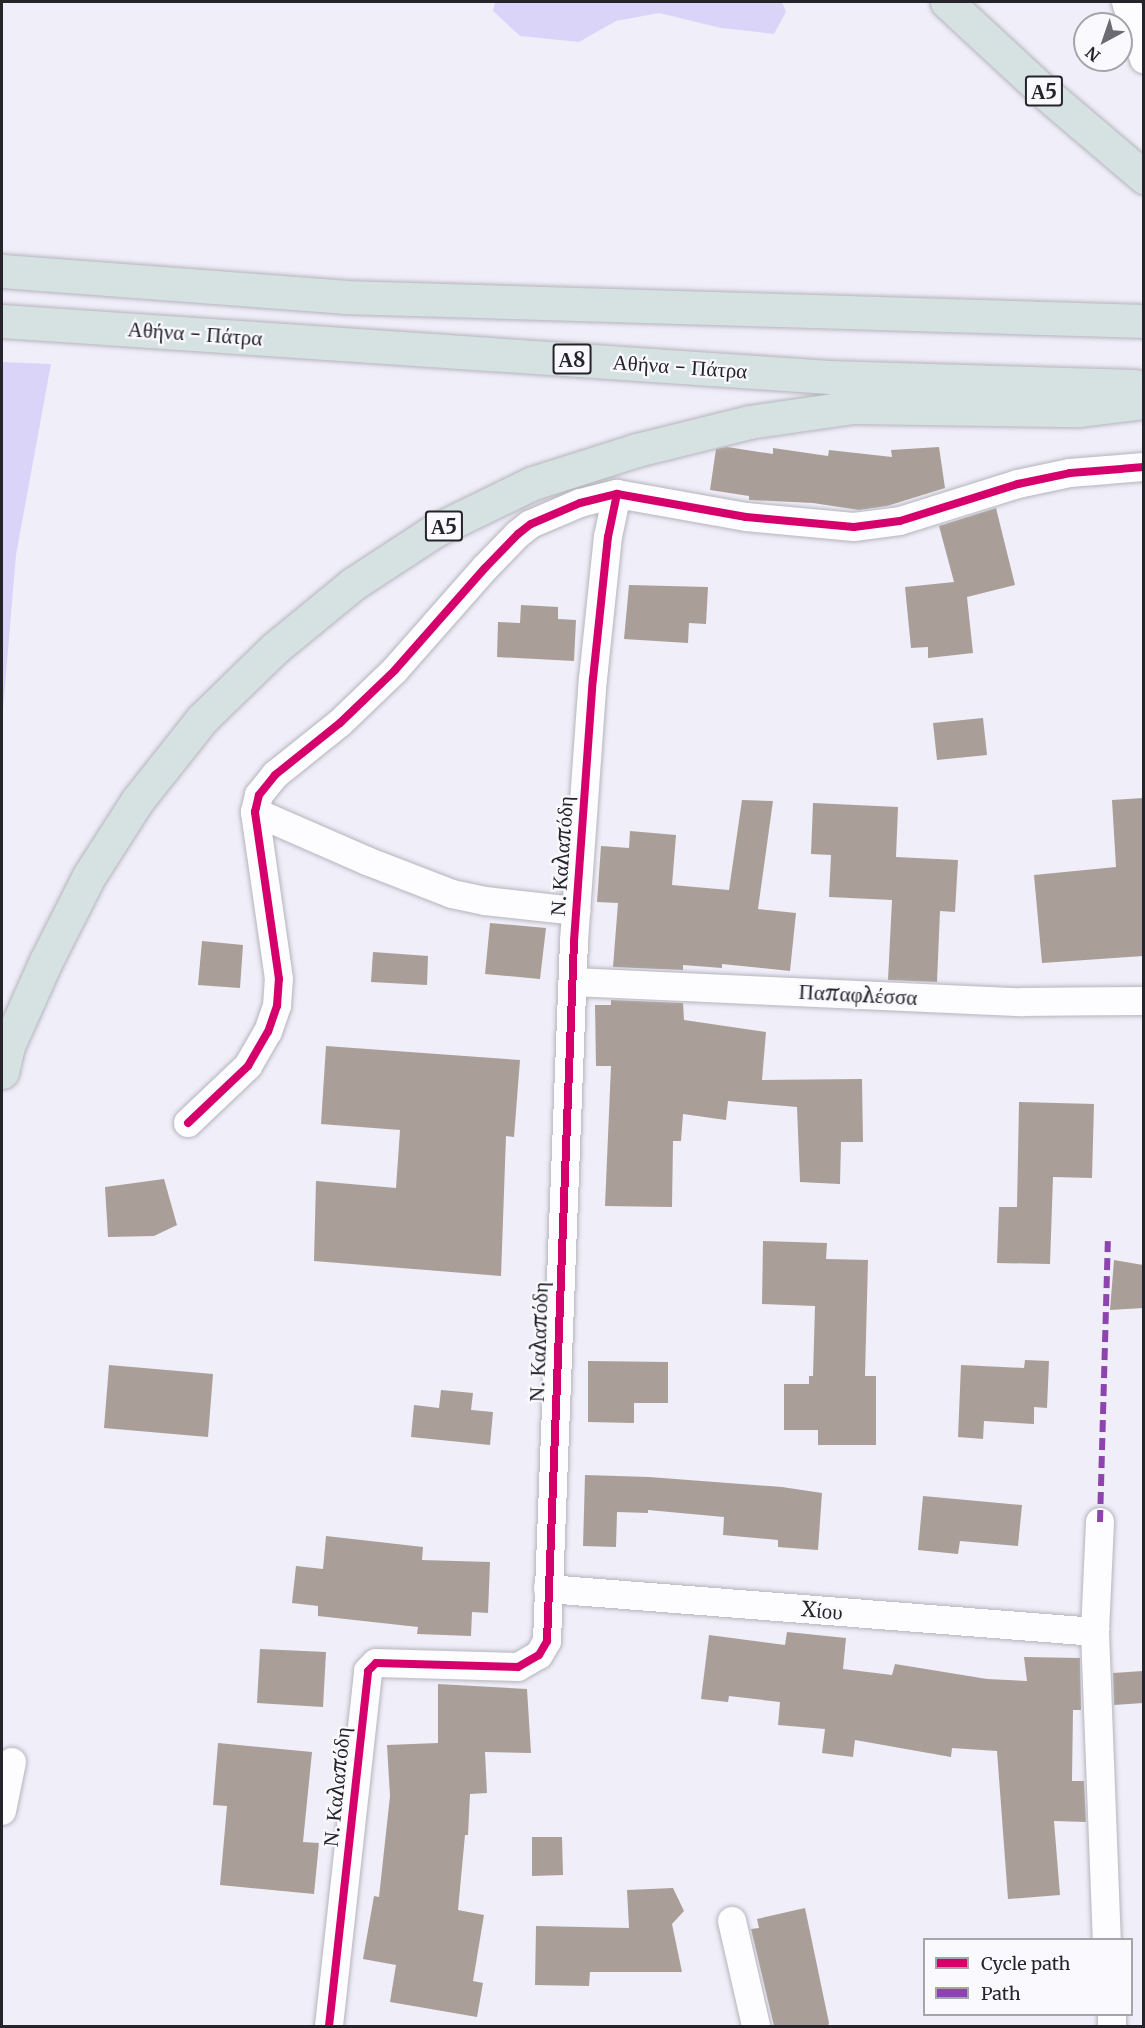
<!DOCTYPE html>
<html>
<head>
<meta charset="utf-8">
<style>
	body { margin:0 }
	#map { position:relative; width:1145px; height:2028px; overflow:hidden; background:#f0eef9; font-family:Merriweather,serif }
	div>[style] { position:absolute }
	[style*='--x'] { left:calc(var(--x)*1px); top:calc(var(--y)*1px); width:calc(var(--w)*1px); rotate:calc(var(--a)*1deg) }
	.green>* { inset:0; background:#dad5f8 }
	.building>* { inset:0; background:#a99f98 }
	.roads { filter:drop-shadow(0 0 2px #b5b4bc) drop-shadow(0 0 2px #b5b4bc) }
	.minor>* { height:28px; margin:-14px; padding:0 14px; transform-origin:14px; border-radius:14px; background:#fdfcfe }
	.motorway>* { height:33px; margin:-16.5px; padding:0 16.5px; transform-origin:16.5px; border-radius:16.5px; background:#d6e2e2 }
	.quiet>* { height:6px; margin-top:-3px; transform-origin:0; background:repeating-linear-gradient(90deg,#8e44ad 0 12px,transparent 0 18px) }
	.cycleway>* { height:8px; margin:-4px; padding:0 4px; transform-origin:4px; border-radius:4px; background:#d6006c }
	span { translate:-50% -50%; white-space:nowrap; text-align:center; line-height:1.15; -webkit-text-stroke:4.5px #faf9fd; paint-order:stroke }
	.shield-label span { padding:2px 4px; background:#faf9fd; border:2px solid; border-radius:4px; -webkit-text-stroke-width:0 }
	.shield-label { font-size:20px; color:#25242b; font-weight:700 }
	.street-label { font-size:21px; color:#25242b }
	.frame { position:absolute; inset:0; border:3px solid #25242b; pointer-events:none }
	.legend { position:absolute; left:923px; top:1938px; width:210px; height:78px; box-sizing:border-box; background:#faf9fd; border:2px solid #a5a4a9; margin:0; padding:8px 10px; list-style:none; font-size:18px; color:#25242b }
	.legend li { display:flex; align-items:center; gap:12px; height:30px }
	.legend b { width:30px; border:2px solid #a5a4a9 }
	.north { position:absolute; left:1073px; top:12px; width:60px; height:60px; box-sizing:border-box; background:#faf9fd; border:2px solid #a5a4a9; border-radius:50%; rotate:220deg; font-size:16px; font-weight:700; line-height:24px; text-align:center; color:#25242b }
	.north::after { content:''; display:block; margin:auto; width:21px; height:27px; background:#6c6b73; clip-path:polygon(50% 0,100% 100%,50% 72%,0 100%) }
</style>
</head>
<body>
<div id="map">
	<div class="green">
		<i style="clip-path:polygon(495px 2px,782px 2px,786px 12px,774px 34px,721px 28px,659px 13px,616px 21px,579px 42px,520px 36px,493px 11px)"></i>
		<i style="clip-path:polygon(2px 362px,51px 364px,16px 555px,2px 722px)"></i>
	</div>
	<div class="building">
		<i style="clip-path:polygon(727px 447px,773px 454px,773px 448px,828px 456px,829px 450px,892px 457px,891px 450px,939px 447px,945px 488px,887px 506px,859px 510px,813px 503px,749px 500px,749px 496px,710px 490px,716px 449px)"></i>
		<i style="clip-path:polygon(996px 508px,1015px 585px,967px 597px,973px 653px,928px 658px,928px 647px,911px 648px,905px 587px,954px 582px,939px 526px)"></i>
		<i style="clip-path:polygon(629px 585px,708px 587px,706px 624px,689px 623px,688px 643px,624px 639px)"></i>
		<i style="clip-path:polygon(521px 605px,558px 607px,558px 619px,576px 620px,574px 661px,497px 657px,498px 622px,520px 623px)"></i>
		<i style="clip-path:polygon(983px 718px,987px 755px,937px 760px,933px 723px)"></i>
		<i style="clip-path:polygon(1143px 798px,1143px 956px,1042px 963px,1034px 875px,1116px 867px,1112px 800px)"></i>
		<i style="clip-path:polygon(742px 800px,773px 801px,758px 909px,796px 913px,790px 971px,722px 964px,722px 968px,683px 965px,683px 970px,613px 967px,618px 903px,597px 902px,601px 846px,629px 848px,630px 831px,676px 835px,672px 885px,729px 890px)"></i>
		<i style="clip-path:polygon(813px 803px,898px 807px,896px 857px,958px 860px,955px 912px,940px 911px,937px 982px,888px 980px,892px 900px,829px 897px,831px 855px,811px 854px)"></i>
		<i style="clip-path:polygon(490px 923px,546px 928px,540px 979px,485px 974px)"></i>
		<i style="clip-path:polygon(202px 941px,243px 945px,240px 988px,198px 985px)"></i>
		<i style="clip-path:polygon(373px 952px,428px 956px,427px 985px,371px 982px)"></i>
		<i style="clip-path:polygon(611px 1000px,683px 1003px,684px 1020px,766px 1032px,762px 1080px,862px 1079px,863px 1142px,841px 1142px,840px 1184px,800px 1182px,797px 1107px,728px 1101px,726px 1120px,683px 1114px,681px 1141px,673px 1141px,672px 1207px,605px 1206px,611px 1066px,596px 1066px,595px 1005px,611px 1005px)"></i>
		<i style="clip-path:polygon(326px 1046px,520px 1060px,514px 1137px,506px 1136px,501px 1276px,314px 1261px,316px 1181px,396px 1188px,400px 1130px,321px 1124px)"></i>
		<i style="clip-path:polygon(1019px 1102px,1094px 1104px,1092px 1178px,1053px 1177px,1050px 1264px,997px 1263px,999px 1207px,1017px 1207px)"></i>
		<i style="clip-path:polygon(164px 1179px,177px 1225px,154px 1236px,108px 1237px,105px 1187px)"></i>
		<i style="clip-path:polygon(763px 1241px,827px 1243px,826px 1259px,868px 1260px,865px 1376px,876px 1376px,876px 1445px,818px 1445px,818px 1430px,784px 1430px,784px 1384px,809px 1384px,809px 1376px,813px 1376px,815px 1306px,762px 1304px)"></i>
		<i style="clip-path:polygon(1114px 1260px,1143px 1265px,1143px 1308px,1110px 1310px)"></i>
		<i style="clip-path:polygon(1025px 1360px,1049px 1361px,1047px 1408px,1034px 1407px,1034px 1424px,984px 1421px,983px 1439px,958px 1437px,961px 1365px,1024px 1368px)"></i>
		<i style="clip-path:polygon(588px 1361px,668px 1362px,668px 1403px,634px 1403px,634px 1423px,588px 1422px)"></i>
		<i style="clip-path:polygon(109px 1365px,213px 1374px,208px 1437px,104px 1428px)"></i>
		<i style="clip-path:polygon(441px 1390px,473px 1393px,471px 1410px,493px 1412px,490px 1445px,411px 1437px,414px 1405px,439px 1408px)"></i>
		<i style="clip-path:polygon(585px 1475px,649px 1477px,782px 1487px,822px 1493px,818px 1550px,778px 1547px,778px 1540px,723px 1535px,724px 1517px,648px 1510px,648px 1513px,617px 1512px,616px 1547px,583px 1546px)"></i>
		<i style="clip-path:polygon(923px 1496px,1022px 1505px,1018px 1546px,960px 1541px,958px 1554px,918px 1550px)"></i>
		<i style="clip-path:polygon(326px 1536px,423px 1547px,422px 1560px,490px 1562px,488px 1613px,472px 1612px,471px 1636px,417px 1634px,418px 1627px,318px 1616px,318px 1606px,292px 1603px,296px 1566px,323px 1569px)"></i>
		<i style="clip-path:polygon(787px 1632px,846px 1638px,843px 1669px,892px 1675px,895px 1664px,987px 1679px,1027px 1681px,1024px 1657px,1080px 1658px,1081px 1707px,1081px 1710px,1073px 1710px,1072px 1781px,1084px 1781px,1086px 1822px,1054px 1821px,1060px 1895px,1008px 1899px,997px 1751px,952px 1748px,951px 1757px,855px 1740px,853px 1757px,822px 1753px,825px 1729px,778px 1725px,780px 1702px,729px 1696px,728px 1702px,701px 1699px,709px 1635px,785px 1645px)"></i>
		<i style="clip-path:polygon(260px 1649px,326px 1652px,323px 1707px,257px 1703px)"></i>
		<i style="clip-path:polygon(1143px 1671px,1143px 1703px,1114px 1705px,1113px 1673px)"></i>
		<i style="clip-path:polygon(438px 1684px,527px 1689px,531px 1753px,485px 1752px,487px 1793px,470px 1794px,468px 1835px,465px 1835px,458px 1910px,484px 1915px,473px 1981px,483px 1983px,477px 2017px,390px 2002px,396px 1965px,363px 1959px,374px 1896px,379px 1897px,390px 1796px,387px 1745px,438px 1743px)"></i>
		<i style="clip-path:polygon(218px 1743px,312px 1752px,303px 1842px,319px 1843px,314px 1894px,220px 1885px,227px 1806px,213px 1805px)"></i>
		<i style="clip-path:polygon(532px 1837px,562px 1837px,563px 1875px,532px 1876px)"></i>
		<i style="clip-path:polygon(673px 1888px,684px 1911px,672px 1924px,682px 1972px,590px 1972px,589px 1986px,535px 1985px,536px 1926px,629px 1928px,627px 1890px)"></i>
		<i style="clip-path:polygon(805px 1908px,829px 2023px,828px 2026px,774px 2026px,751px 1929px,759px 1928px,757px 1919px)"></i>
	</div>
	<div class="roads">
		<div class="minor">
			<i style="--x:1126;--y:2;--w:60;--a:72.5"></i>
			<i style="--x:255;--y:812;--w:122;--a:23.6"></i>
			<i style="--x:367;--y:861;--w:91;--a:21.2"></i>
			<i style="--x:452;--y:894;--w:34;--a:12"></i>
			<i style="--x:485;--y:901;--w:92;--a:6.3"></i>
			<i style="--x:573;--y:982;--w:449;--a:2.6"></i>
			<i style="--x:1022;--y:1002;--w:122;--a:-0.5"></i>
			<i style="--x:188;--y:1123;--w:83;--a:-43.5"></i>
			<i style="--x:248;--y:1066;--w:39;--a:-60"></i>
			<i style="--x:268;--y:1032;--w:28;--a:-71"></i>
			<i style="--x:277;--y:1006;--w:27;--a:-86"></i>
			<i style="--x:279;--y:979;--w:169;--a:-98.2"></i>
			<i style="--x:255;--y:812;--w:17;--a:-77"></i>
			<i style="--x:259;--y:795;--w:26;--a:-51"></i>
			<i style="--x:275;--y:775;--w:83;--a:-38.7"></i>
			<i style="--x:340;--y:723;--w:76;--a:-43.9"></i>
			<i style="--x:395;--y:670;--w:136;--a:-48.6"></i>
			<i style="--x:485;--y:568;--w:47;--a:-45.9"></i>
			<i style="--x:518;--y:534;--w:16;--a:-38"></i>
			<i style="--x:531;--y:524;--w:53;--a:-23.2"></i>
			<i style="--x:580;--y:503;--w:38;--a:-14"></i>
			<i style="--x:617;--y:494;--w:131;--a:10.1"></i>
			<i style="--x:746;--y:517;--w:108;--a:5.3"></i>
			<i style="--x:854;--y:527;--w:46;--a:-7.4"></i>
			<i style="--x:900;--y:521;--w:124;--a:-17.4"></i>
			<i style="--x:1018;--y:484;--w:53;--a:-11.9"></i>
			<i style="--x:1070;--y:473;--w:74;--a:-4.6"></i>
			<i style="--x:1100;--y:1522;--w:110;--a:92.6"></i>
			<i style="--x:1095;--y:1632;--w:308;--a:87.8"></i>
			<i style="--x:548;--y:1589;--w:549;--a:4.49"></i>
			<i style="--x:2;--y:1811;--w:50;--a:-78.5"></i>
			<i style="--x:732;--y:1921;--w:108;--a:77.1"></i>
			<i style="--x:1112;--y:2014;--w:12;--a:90"></i>
			<i style="--x:329;--y:2026;--w:357;--a:-83.7"></i>
			<i style="--x:368;--y:1671;--w:11;--a:-45"></i>
			<i style="--x:376;--y:1663;--w:142;--a:1.6"></i>
			<i style="--x:518;--y:1667;--w:24;--a:-30"></i>
			<i style="--x:539;--y:1655;--w:16;--a:-60"></i>
			<i style="--x:547;--y:1641;--w:701;--a:-87.79"></i>
			<i style="--x:574;--y:941;--w:263;--a:-85.9"></i>
			<i style="--x:593;--y:679;--w:143;--a:-84"></i>
			<i style="--x:608;--y:537;--w:44;--a:-78.2"></i>
		</div>
		<div class="motorway">
			<i style="--x:947;--y:2;--w:131;--a:42.8"></i>
			<i style="--x:1043;--y:91;--w:133;--a:40.4"></i>
			<i style="--x:2;--y:271;--w:343;--a:4.3"></i>
			<i style="--x:344;--y:297;--w:800;--a:1.72"></i>
			<i style="--x:2;--y:321;--w:829;--a:3.87"></i>
			<i style="--x:829;--y:377;--w:306;--a:1.7"></i>
			<i style="--x:2;--y:1072;--w:27;--a:-77"></i>
			<i style="--x:8;--y:1046;--w:93;--a:-65.9"></i>
			<i style="--x:46;--y:961;--w:95;--a:-63.2"></i>
			<i style="--x:89;--y:876;--w:89;--a:-57.4"></i>
			<i style="--x:137;--y:801;--w:105;--a:-51.6"></i>
			<i style="--x:202;--y:719;--w:102;--a:-44.2"></i>
			<i style="--x:275;--y:648;--w:101;--a:-39.4"></i>
			<i style="--x:353;--y:584;--w:97;--a:-33.2"></i>
			<i style="--x:434;--y:531;--w:110;--a:-25.9"></i>
			<i style="--x:533;--y:483;--w:109;--a:-17.6"></i>
			<i style="--x:637;--y:450;--w:115;--a:-14"></i>
			<i style="--x:749;--y:422;--w:105;--a:-8.2"></i>
			<i style="--x:853;--y:407;--w:225;--a:0.8"></i>
			<i style="--x:1078;--y:410;--w:66;--a:-6.9"></i>
		</div>
	</div>
	<div class="quiet">
		<i style="--x:1100;--y:1522;--w:281;--a:-88.4"></i>
	</div>
	<div class="cycleway">
		<i style="--x:188;--y:1123;--w:83;--a:-43.5"></i>
		<i style="--x:248;--y:1066;--w:39;--a:-60"></i>
		<i style="--x:268;--y:1032;--w:28;--a:-71"></i>
		<i style="--x:277;--y:1006;--w:27;--a:-86"></i>
		<i style="--x:279;--y:979;--w:169;--a:-98.2"></i>
		<i style="--x:255;--y:812;--w:17;--a:-77"></i>
		<i style="--x:259;--y:795;--w:26;--a:-51"></i>
		<i style="--x:275;--y:775;--w:83;--a:-38.7"></i>
		<i style="--x:340;--y:723;--w:76;--a:-43.9"></i>
		<i style="--x:395;--y:670;--w:136;--a:-48.6"></i>
		<i style="--x:485;--y:568;--w:47;--a:-45.9"></i>
		<i style="--x:518;--y:534;--w:16;--a:-38"></i>
		<i style="--x:531;--y:524;--w:53;--a:-23.2"></i>
		<i style="--x:580;--y:503;--w:38;--a:-14"></i>
		<i style="--x:617;--y:494;--w:131;--a:10.1"></i>
		<i style="--x:746;--y:517;--w:108;--a:5.3"></i>
		<i style="--x:854;--y:527;--w:46;--a:-7.4"></i>
		<i style="--x:900;--y:521;--w:124;--a:-17.4"></i>
		<i style="--x:1018;--y:484;--w:53;--a:-11.9"></i>
		<i style="--x:1070;--y:473;--w:74;--a:-4.6"></i>
		<i style="--x:329;--y:2026;--w:357;--a:-83.7"></i>
		<i style="--x:368;--y:1671;--w:11;--a:-45"></i>
		<i style="--x:376;--y:1663;--w:142;--a:1.6"></i>
		<i style="--x:518;--y:1667;--w:24;--a:-30"></i>
		<i style="--x:539;--y:1655;--w:16;--a:-60"></i>
		<i style="--x:547;--y:1641;--w:701;--a:-87.79"></i>
		<i style="--x:574;--y:941;--w:263;--a:-85.9"></i>
		<i style="--x:593;--y:679;--w:143;--a:-84"></i>
		<i style="--x:608;--y:537;--w:44;--a:-78.2"></i>
	</div>
	<div class="shield-label">
		<span style="left:1044px;top:91px">Α5</span>
		<span style="left:572px;top:359px">Α8</span>
		<span style="left:444px;top:526px">Α5</span>
	</div>
	<div class="street-label">
		<span style="left:195px;top:334px;rotate:4deg">Αθήνα - Πάτρα</span>
		<span style="left:680px;top:367px;rotate:4deg">Αθήνα - Πάτρα</span>
		<span style="left:562px;top:856px;rotate:-86deg">Ν. Καλαπόδη</span>
		<span style="left:858px;top:995px;rotate:3deg">Παπαφλέσσα</span>
		<span style="left:539px;top:1342px;rotate:-88deg">Ν. Καλαπόδη</span>
		<span style="left:822px;top:1611px;rotate:5deg">Χίου</span>
		<span style="left:337px;top:1787px;rotate:-84deg">Ν. Καλαπόδη</span>
	</div>
	<div class="frame"></div>
	<ul class="legend">
	<li><b style="height:8px;background:#d6006c"></b>Cycle path</li>
	<li><b style="height:8px;background:#8e44ad"></b>Path</li>
	</ul>
	<div class="north">N</div>
</div>
</body>
</html>
